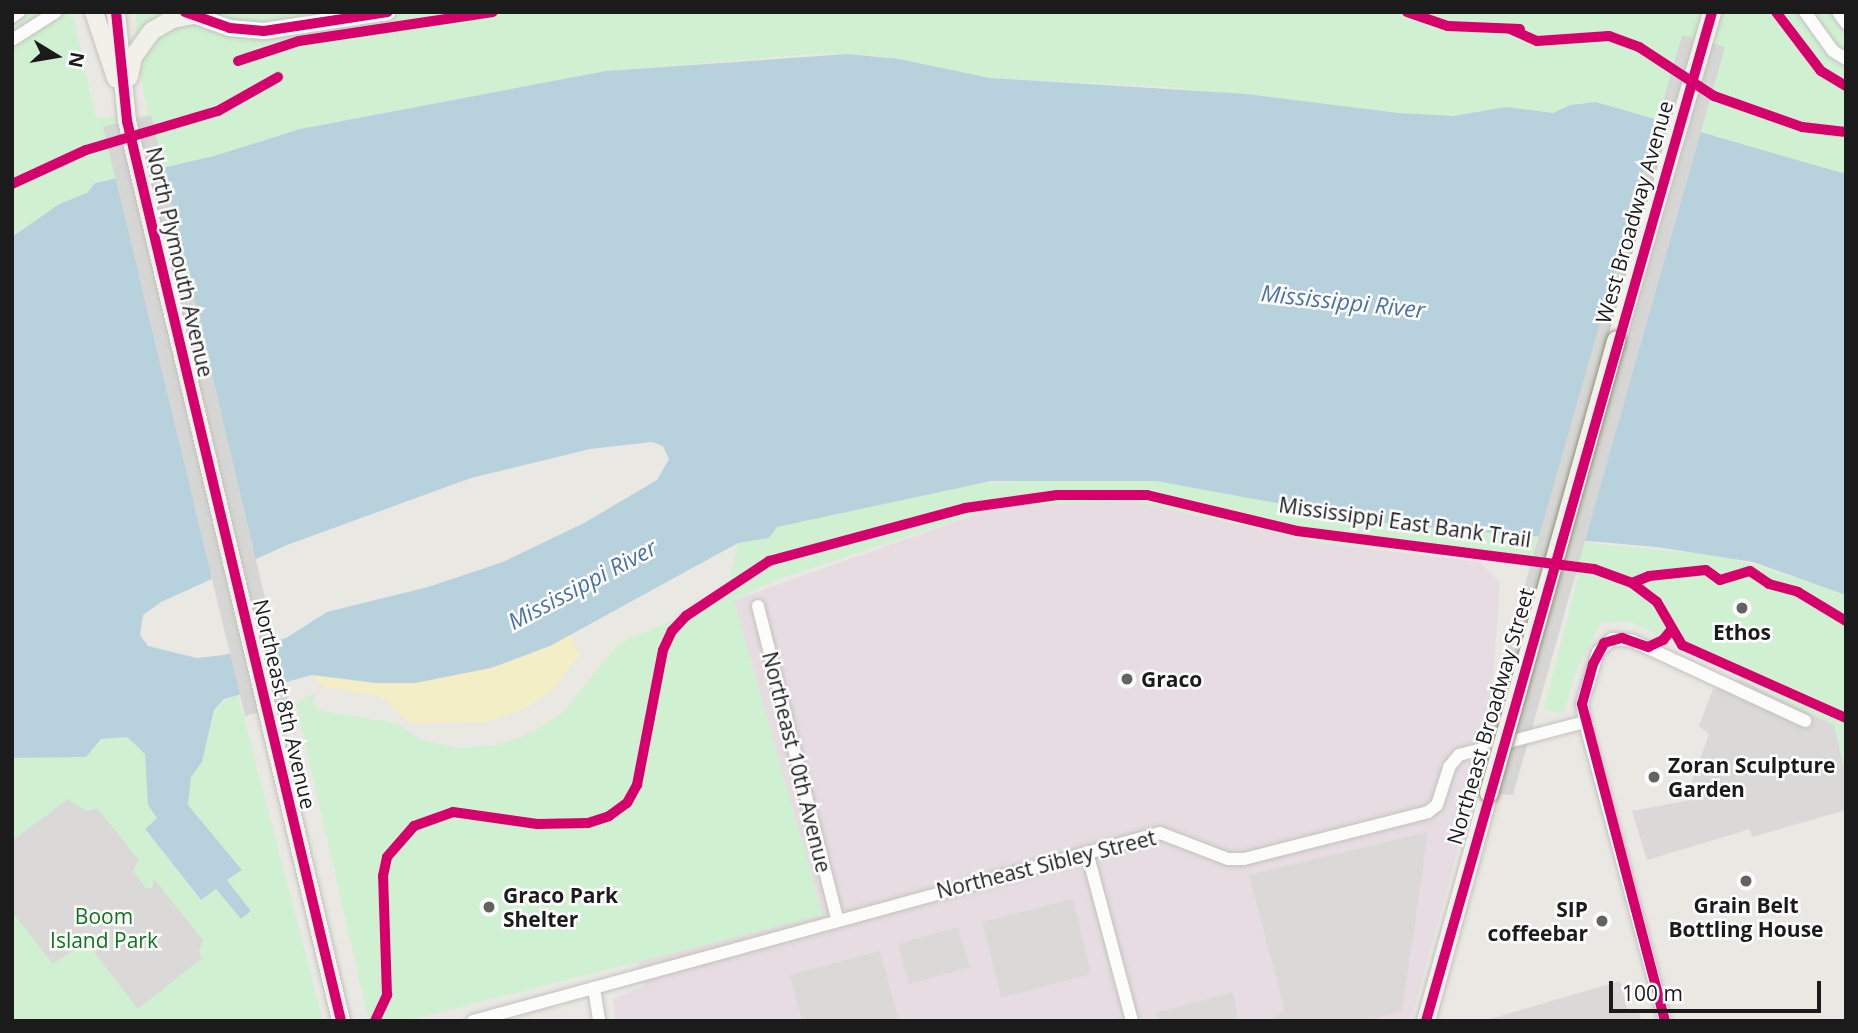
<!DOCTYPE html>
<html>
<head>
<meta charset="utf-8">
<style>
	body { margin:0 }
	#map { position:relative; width:1858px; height:1033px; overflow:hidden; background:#e9e8e3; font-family:"Open Sans",sans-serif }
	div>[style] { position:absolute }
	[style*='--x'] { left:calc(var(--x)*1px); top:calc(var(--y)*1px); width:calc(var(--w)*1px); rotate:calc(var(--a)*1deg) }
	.industrial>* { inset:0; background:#e7dce1 }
	.sand>* { inset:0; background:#f4eec6 }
	.park>* { inset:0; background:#d0f0d2 }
	.parking>* { inset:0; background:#dad9d7 }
	.water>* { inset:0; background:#b7d2dd }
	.pier>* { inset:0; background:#d6d6d4 }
	.roads { filter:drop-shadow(0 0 2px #c2c2bf) drop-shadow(0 0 2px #c2c2bf) }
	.minor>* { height:12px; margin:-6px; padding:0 6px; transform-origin:6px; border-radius:6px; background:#fcfcfb }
	.tertiary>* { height:16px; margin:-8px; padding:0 8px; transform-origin:8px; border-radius:8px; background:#fcfcfb }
	.secondary>* { height:18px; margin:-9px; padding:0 9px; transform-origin:9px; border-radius:9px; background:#f1f1e9 }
	.bridges { filter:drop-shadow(0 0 2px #8f927c) drop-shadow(0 0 2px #8f927c) }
	.secondary-bridge>* { height:18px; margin:-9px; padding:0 9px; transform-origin:9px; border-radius:9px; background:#f1f1e9 }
	.cycleway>* { height:10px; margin:-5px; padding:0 5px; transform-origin:5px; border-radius:5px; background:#d6006c }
	.dots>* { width:19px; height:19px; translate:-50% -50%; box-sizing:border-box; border:4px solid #fff; border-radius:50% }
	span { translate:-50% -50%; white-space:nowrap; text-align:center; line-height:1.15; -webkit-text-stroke:5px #fff; paint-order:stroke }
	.street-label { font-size:21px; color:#1b1b1b }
	.poi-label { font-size:21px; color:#1b1b1b; font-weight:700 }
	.left { translate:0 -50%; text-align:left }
	.right { translate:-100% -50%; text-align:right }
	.park-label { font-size:21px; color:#0d741d }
	.water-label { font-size:23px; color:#4b72a7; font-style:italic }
	.frame { position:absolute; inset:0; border:14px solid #1b1b1b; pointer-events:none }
	.north { position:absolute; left:21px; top:21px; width:70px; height:70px; -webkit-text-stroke:5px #fff; paint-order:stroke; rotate:101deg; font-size:19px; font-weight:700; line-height:28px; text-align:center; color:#1b1b1b }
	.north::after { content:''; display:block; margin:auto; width:24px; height:32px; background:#1b1b1b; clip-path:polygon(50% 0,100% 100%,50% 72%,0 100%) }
	.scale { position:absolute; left:1609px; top:981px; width:212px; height:32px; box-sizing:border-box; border:4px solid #1b1b1b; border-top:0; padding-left:9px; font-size:21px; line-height:24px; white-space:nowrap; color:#1b1b1b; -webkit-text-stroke:5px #fff; paint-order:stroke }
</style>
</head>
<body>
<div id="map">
	<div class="industrial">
		<i style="clip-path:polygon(1132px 501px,1323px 543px,1480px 562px,1500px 583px,1491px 706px,1462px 802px,1470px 806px,1411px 1021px,615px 1021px,613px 999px,644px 986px,638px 961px,737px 610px,734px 600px,1000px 506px)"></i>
	</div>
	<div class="sand">
		<i style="clip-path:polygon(570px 635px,580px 655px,553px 689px,523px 710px,486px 722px,410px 723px,382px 697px,322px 686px,312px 675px,376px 683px,550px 646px)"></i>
	</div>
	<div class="park">
		<i style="clip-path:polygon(12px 12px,72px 12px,96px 118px,148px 115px,136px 49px,136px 12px,1846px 12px,1846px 174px,1596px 102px,1570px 105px,1553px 113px,1506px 107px,1453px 116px,1399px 113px,1169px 87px,990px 78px,875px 55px,812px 54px,606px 71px,300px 129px,214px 156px,95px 182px,87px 193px,59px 204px,12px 237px)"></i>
		<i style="clip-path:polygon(1054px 479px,1156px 481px,1391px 524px,1724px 556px,1835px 590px,1846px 595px,1846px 776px,1834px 725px,1629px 621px,1601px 623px,1575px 673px,1564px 713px,1544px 710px,1578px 576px,1528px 564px,1323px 543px,1132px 501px,1000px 506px,776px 580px,734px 600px,823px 915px,405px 1021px,369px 1021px,296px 703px,315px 693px,313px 703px,319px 711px,396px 723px,419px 739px,457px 748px,497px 745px,533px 733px,564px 711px,618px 644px,692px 612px,729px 585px,738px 543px,769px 538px,777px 527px,799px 519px,958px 485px)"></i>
		<i style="clip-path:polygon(237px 692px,323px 1021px,12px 1021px,12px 758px,86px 757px,101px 739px,127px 737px,145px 754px,158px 818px,145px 830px,200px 900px,215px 889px,241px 919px,251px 911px,227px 880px,241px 870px,188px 805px,191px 777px,202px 762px,214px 710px)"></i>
	</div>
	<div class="parking">
		<i style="clip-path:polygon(1740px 679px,1834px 725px,1846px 776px,1846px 810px,1752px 837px,1750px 829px,1647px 860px,1632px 811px,1691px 800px,1688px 792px,1709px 734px,1699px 726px,1713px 689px)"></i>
		<i style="clip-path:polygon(68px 799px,87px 811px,97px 808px,139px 860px,133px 871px,146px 888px,152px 888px,154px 879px,203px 940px,199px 951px,202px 958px,138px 1009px,86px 942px,53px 964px,12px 912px,12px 841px)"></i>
		<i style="clip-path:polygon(1428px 832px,1402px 1011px,1366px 1021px,1266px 1021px,1285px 1011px,1249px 875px)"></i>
		<i style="clip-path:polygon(1073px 899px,1091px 974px,1001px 998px,982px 922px)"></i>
		<i style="clip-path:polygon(958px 927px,970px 967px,909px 984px,898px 944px)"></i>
		<i style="clip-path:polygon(880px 951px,899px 1021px,802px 1021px,790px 975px)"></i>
		<i style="clip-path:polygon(1620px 981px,1628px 1013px,1639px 1011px,1641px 1021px,1483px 1021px)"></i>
		<i style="clip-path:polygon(1233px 992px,1238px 1021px,1158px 1021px,1156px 1013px)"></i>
	</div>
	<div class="water">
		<i style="clip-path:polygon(evenodd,848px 54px,899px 59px,990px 78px,1247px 94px,1399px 113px,1453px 116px,1506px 107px,1553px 113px,1570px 105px,1596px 102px,1846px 174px,1846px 595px,1753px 562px,1657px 547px,1391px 524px,1156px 481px,991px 481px,777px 527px,769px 538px,738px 543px,550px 646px,491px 668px,415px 683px,376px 683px,312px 675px,224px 699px,214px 710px,202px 762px,191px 777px,188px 805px,242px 870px,227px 880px,251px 911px,241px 919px,216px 889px,201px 900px,145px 829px,157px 818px,148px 805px,145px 754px,127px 737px,101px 739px,86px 757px,12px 758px,12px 237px,59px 204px,87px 193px,95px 183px,214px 156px,300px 129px,606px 71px,848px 54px,652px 442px,663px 446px,669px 459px,657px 480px,584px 523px,503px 562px,428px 587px,327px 612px,286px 638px,224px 655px,197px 658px,148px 646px,140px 635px,143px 615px,161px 602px,287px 545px,471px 478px,590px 449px,652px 442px)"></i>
	</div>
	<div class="pier">
		<i style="clip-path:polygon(1682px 35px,1725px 47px,1513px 795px,1466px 791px)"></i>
		<i style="clip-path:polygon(151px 115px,290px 704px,245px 716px,103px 127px)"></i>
	</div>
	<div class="roads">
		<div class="minor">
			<i style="--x:1805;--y:12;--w:48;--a:54.3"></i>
			<i style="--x:1833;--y:51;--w:15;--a:32"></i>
			<i style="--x:1838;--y:12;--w:14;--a:54"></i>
			<i style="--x:12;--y:17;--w:9;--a:-36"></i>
			<i style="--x:12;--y:40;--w:52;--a:-32.5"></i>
			<i style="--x:758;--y:606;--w:323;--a:75.8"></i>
			<i style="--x:1087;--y:852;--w:175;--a:75.1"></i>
			<i style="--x:594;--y:988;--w:33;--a:81"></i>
			<i style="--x:473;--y:1021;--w:712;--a:-15.3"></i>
			<i style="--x:1160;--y:833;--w:73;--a:20.9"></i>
			<i style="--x:1228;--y:859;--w:16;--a:0"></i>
			<i style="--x:1244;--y:859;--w:190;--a:-14.3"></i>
			<i style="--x:1428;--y:812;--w:11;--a:-38"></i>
			<i style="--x:1437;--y:805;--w:40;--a:-72"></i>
			<i style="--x:1449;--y:767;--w:16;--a:-50"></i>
			<i style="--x:1459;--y:755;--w:130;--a:-14.7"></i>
			<i style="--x:1665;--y:1021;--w:310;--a:-105"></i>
			<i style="--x:1585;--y:722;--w:18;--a:-99"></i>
			<i style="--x:1582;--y:704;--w:54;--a:-72.9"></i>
			<i style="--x:1598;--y:652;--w:19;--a:-43"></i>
			<i style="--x:1612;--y:639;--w:21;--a:5"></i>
			<i style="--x:1633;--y:641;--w:190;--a:24.9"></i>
		</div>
		<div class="tertiary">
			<i style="--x:185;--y:12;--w:48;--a:19.6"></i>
			<i style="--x:230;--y:28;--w:34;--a:5"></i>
			<i style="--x:264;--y:31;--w:125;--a:-8.7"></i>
		</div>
		<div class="secondary">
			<i style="--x:94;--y:12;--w:70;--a:71.6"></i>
			<i style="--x:116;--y:12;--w:110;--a:84.2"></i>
			<i style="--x:127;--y:121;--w:925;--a:76.62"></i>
			<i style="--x:129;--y:77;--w:20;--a:-79"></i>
			<i style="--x:133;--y:57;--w:32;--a:-54"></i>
			<i style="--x:152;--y:31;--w:24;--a:-30"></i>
			<i style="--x:173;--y:19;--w:20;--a:-11"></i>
			<i style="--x:1616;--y:341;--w:343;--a:-73.7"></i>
			<i style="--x:1426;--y:1021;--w:237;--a:-74.6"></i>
		</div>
	</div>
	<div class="bridges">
		<div class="secondary-bridge">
			<i style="--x:1489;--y:793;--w:470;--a:-74.3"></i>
		</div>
	</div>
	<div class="cycleway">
		<i style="--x:116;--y:12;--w:110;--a:84.2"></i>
		<i style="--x:127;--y:121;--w:925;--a:76.62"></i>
		<i style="--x:185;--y:12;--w:48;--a:19.6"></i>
		<i style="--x:230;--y:28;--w:34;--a:5"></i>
		<i style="--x:264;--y:31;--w:125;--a:-8.7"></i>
		<i style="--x:1407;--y:12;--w:43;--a:18.9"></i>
		<i style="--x:1448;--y:26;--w:72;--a:2.4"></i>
		<i style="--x:1776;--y:12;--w:74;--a:52.7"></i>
		<i style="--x:1821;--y:71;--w:29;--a:31"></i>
		<i style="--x:1510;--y:29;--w:30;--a:24"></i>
		<i style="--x:1537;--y:41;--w:72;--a:-4"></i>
		<i style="--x:1609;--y:36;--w:32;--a:20"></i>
		<i style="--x:1639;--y:47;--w:90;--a:33.2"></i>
		<i style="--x:1714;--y:96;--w:93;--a:19.4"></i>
		<i style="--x:1802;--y:127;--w:44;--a:6.5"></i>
		<i style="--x:238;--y:61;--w:64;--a:-18.2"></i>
		<i style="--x:299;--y:41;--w:196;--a:-8.5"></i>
		<i style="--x:12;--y:184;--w:81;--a:-24.7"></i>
		<i style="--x:86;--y:150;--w:138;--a:-16.5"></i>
		<i style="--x:218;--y:111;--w:69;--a:-29.5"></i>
		<i style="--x:1632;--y:583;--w:18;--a:-22"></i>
		<i style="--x:1649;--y:576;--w:57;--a:-6"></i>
		<i style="--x:1706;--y:570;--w:17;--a:36"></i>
		<i style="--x:1720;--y:580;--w:31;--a:-17"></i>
		<i style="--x:1750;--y:571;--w:23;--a:34"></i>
		<i style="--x:1769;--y:584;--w:30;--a:15"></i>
		<i style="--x:1798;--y:592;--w:56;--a:31.1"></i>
		<i style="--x:375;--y:1021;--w:29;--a:-65"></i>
		<i style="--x:387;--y:995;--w:119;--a:-91.9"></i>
		<i style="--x:383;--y:876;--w:19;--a:-78"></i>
		<i style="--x:387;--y:857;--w:41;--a:-48.9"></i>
		<i style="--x:414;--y:826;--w:41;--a:-19.7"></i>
		<i style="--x:453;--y:812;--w:85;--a:8.1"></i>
		<i style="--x:537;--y:824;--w:51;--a:-1.1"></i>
		<i style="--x:588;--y:823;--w:22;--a:-18"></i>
		<i style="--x:609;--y:816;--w:22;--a:-36"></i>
		<i style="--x:627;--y:803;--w:21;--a:-61"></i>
		<i style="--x:637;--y:785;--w:137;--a:-79.1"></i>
		<i style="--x:663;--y:650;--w:21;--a:-65"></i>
		<i style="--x:672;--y:631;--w:21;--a:-47"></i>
		<i style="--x:686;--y:616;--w:100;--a:-33.5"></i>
		<i style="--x:769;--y:561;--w:203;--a:-15.1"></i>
		<i style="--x:965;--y:508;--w:93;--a:-8"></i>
		<i style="--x:1057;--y:495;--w:90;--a:0"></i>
		<i style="--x:1147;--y:495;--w:154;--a:13.5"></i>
		<i style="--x:1297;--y:531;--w:299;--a:7.3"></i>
		<i style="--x:1594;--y:569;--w:40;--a:20.2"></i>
		<i style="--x:1632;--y:583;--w:31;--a:37"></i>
		<i style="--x:1657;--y:602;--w:50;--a:59.8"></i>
		<i style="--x:1682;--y:645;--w:180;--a:24"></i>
		<i style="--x:1426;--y:1021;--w:1049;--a:-74.17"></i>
		<i style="--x:1665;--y:1021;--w:328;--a:-104.7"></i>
		<i style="--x:1582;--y:704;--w:41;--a:-74.6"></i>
		<i style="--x:1593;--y:664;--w:24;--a:-62"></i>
		<i style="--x:1604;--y:643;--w:19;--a:-16"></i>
		<i style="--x:1622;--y:638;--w:28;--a:19"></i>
		<i style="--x:1648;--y:647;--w:17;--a:-25"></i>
		<i style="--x:1663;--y:640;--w:14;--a:-51"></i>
	</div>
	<div class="dots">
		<i style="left:1742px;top:608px;background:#636361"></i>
		<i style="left:1127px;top:679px;background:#636361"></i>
		<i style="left:1654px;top:777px;background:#636361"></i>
		<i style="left:1746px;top:881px;background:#636361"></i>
		<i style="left:489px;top:907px;background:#636361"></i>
		<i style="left:1602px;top:921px;background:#636361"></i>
	</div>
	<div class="street-label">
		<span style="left:1634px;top:212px;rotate:-74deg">West Broadway Avenue</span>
		<span style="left:180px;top:262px;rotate:77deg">North Plymouth Avenue</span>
		<span style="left:1405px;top:522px;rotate:8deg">Mississippi East Bank Trail</span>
		<span style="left:285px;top:704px;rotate:77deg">Northeast 8th Avenue</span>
		<span style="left:1490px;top:716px;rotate:-74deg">Northeast Broadway Street</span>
		<span style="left:797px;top:762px;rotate:76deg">Northeast 10th Avenue</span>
		<span style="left:1046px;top:864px;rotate:-14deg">Northeast Sibley Street</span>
	</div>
	<div class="poi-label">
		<span style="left:1742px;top:632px">Ethos</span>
		<span class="left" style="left:1141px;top:679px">Graco</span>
		<span class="left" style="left:1668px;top:777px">Zoran Sculpture<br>Garden</span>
		<span class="left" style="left:503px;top:907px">Graco Park<br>Shelter</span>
		<span style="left:1746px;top:917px">Grain Belt<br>Bottling House</span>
		<span class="right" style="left:1588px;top:921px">SIP<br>coffeebar</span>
	</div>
	<div class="park-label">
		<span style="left:104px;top:928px">Boom<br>Island Park</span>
	</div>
	<div class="water-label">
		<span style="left:1343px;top:301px;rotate:6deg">Mississippi River</span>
		<span style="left:582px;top:584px;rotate:-28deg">Mississippi River</span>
	</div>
	<div class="frame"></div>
	<div class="north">N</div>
	<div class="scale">100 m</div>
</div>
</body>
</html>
